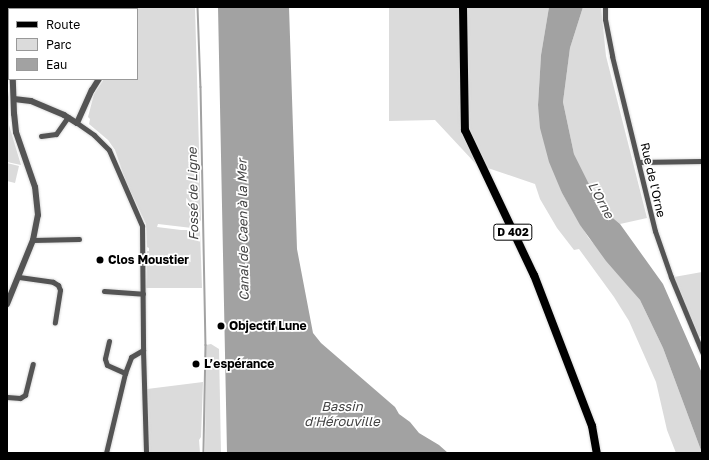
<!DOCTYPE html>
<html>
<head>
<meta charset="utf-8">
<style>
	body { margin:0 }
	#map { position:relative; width:709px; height:460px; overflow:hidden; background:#fff; font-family:"Golos Text",sans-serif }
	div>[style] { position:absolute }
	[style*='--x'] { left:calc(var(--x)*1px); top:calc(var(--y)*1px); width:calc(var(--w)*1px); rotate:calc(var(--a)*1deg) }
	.green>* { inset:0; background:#dbdbdb }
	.water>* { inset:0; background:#a2a2a2 }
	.stream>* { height:1.5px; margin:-0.75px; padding:0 0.75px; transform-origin:0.75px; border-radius:0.75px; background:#a2a2a2 }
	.roads { filter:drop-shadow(0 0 1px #dbdbdb) drop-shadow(0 0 1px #dbdbdb) }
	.minor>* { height:5px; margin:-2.5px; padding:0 2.5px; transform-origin:2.5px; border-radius:2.5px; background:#545454 }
	.tertiary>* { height:6px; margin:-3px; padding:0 3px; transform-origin:3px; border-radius:3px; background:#545454 }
	.primary>* { height:8px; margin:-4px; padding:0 4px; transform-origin:4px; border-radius:4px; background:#000 }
	.dots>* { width:11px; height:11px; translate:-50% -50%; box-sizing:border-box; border:2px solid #fff; border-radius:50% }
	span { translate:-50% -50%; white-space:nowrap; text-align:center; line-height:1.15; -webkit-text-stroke:3.5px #fff; paint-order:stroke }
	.shield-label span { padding:1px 3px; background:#fff; border:1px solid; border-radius:3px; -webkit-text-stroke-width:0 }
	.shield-label { font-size:11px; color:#000; font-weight:700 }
	.street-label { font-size:12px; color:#000 }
	.poi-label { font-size:12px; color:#000; font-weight:700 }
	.left { translate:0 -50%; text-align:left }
	.water-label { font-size:13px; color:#434343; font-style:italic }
	.frame { position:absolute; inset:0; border:8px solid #000; pointer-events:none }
	.legend { position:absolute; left:8px; top:8px; width:130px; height:72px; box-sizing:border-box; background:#fff; border:1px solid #999; margin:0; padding:5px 7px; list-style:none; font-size:12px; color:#000 }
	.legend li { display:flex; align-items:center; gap:8px; height:20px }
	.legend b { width:20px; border:1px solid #999 }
</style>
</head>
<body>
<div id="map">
	<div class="green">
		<i style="clip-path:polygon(135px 7px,195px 7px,201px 220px,198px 224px,192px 228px,158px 224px,157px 227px,181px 230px,200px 230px,202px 288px,146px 288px,147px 251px,149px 251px,149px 248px,147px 247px,146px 224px,126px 182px,115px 150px,108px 140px,89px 124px,90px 119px,88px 117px,94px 94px,104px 79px,137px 79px,137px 9px,134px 9px)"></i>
		<i style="clip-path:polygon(389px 7px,549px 7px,541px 55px,538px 105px,562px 193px,588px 237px,640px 300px,663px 348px,702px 453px,676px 453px,667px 430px,656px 382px,629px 321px,614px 297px,579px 249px,574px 250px,557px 228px,540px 199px,535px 184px,476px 164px,435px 120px,389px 121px)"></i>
		<i style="clip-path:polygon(583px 7px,601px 7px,606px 56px,647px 218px,620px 224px,601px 208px,574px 154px,563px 102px,570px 48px)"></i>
		<i style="clip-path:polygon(7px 85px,9px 97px,9px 125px,21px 165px,7px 162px)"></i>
		<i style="clip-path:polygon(7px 163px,19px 166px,15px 183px,7px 181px)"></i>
		<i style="clip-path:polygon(702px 272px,702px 338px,702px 336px,698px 337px,674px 277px)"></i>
		<i style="clip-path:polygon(211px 344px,219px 349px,221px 453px,205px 453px,206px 345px)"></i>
		<i style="clip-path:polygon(203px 382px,201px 437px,199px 440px,200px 453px,149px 453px,147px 389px)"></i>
	</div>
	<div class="water">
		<i style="clip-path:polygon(218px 7px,289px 7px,297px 249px,313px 333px,321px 343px,395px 407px,399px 414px,410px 422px,419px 433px,439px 445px,448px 453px,227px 453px)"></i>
		<i style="clip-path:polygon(549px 7px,583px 7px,570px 48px,563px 102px,574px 154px,601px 208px,620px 224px,663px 284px,702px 373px,702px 453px,663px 348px,640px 300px,606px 261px,580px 225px,562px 193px,549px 162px,540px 128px,538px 105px,541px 55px)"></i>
	</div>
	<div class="stream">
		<i style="--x:198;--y:7;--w:80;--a:87.9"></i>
		<i style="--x:201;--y:87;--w:258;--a:88.9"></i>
		<i style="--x:206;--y:345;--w:108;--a:91.1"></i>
	</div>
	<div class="roads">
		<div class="minor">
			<i style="--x:605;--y:7;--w:12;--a:90"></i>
			<i style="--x:605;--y:19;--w:38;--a:79"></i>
			<i style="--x:612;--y:56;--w:180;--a:76.2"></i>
			<i style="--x:655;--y:231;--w:49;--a:70.8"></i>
			<i style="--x:671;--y:277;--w:81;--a:67.5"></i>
			<i style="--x:7;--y:36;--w:2;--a:-27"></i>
			<i style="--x:77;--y:123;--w:21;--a:35"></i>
			<i style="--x:94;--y:135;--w:21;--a:45"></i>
			<i style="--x:109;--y:150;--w:83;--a:66.5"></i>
			<i style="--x:142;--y:226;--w:124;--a:89.5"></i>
			<i style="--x:143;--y:350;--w:103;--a:88.3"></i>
			<i style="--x:41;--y:136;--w:15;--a:-8"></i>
			<i style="--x:56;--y:134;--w:21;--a:-55"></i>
			<i style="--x:639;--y:162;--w:63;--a:-0.9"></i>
			<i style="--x:33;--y:240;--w:46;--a:-1.2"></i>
			<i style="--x:19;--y:277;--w:34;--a:8"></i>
			<i style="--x:53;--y:282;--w:6;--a:31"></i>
			<i style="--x:58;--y:285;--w:5;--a:68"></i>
			<i style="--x:60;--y:290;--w:33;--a:99"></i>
			<i style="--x:104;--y:291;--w:39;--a:4"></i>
			<i style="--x:109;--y:341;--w:18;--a:103"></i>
			<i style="--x:105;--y:359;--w:6;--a:72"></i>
			<i style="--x:107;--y:365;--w:20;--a:24"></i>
			<i style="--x:7;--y:397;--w:13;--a:4"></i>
			<i style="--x:20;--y:398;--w:6;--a:-31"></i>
			<i style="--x:25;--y:395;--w:32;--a:-76"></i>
			<i style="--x:106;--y:453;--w:82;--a:-76.6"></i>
			<i style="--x:125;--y:373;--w:17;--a:-69"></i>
			<i style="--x:131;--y:357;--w:14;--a:-30"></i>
		</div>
		<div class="tertiary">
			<i style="--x:125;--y:9;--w:2;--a:-90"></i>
			<i style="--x:7;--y:42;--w:8;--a:76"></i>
			<i style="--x:14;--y:99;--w:17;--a:7"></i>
			<i style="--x:31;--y:101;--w:36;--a:23"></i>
			<i style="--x:64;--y:115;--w:15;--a:32"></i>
			<i style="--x:77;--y:123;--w:36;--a:-66"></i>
			<i style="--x:92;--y:90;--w:13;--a:-58"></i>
			<i style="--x:7;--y:304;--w:69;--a:-67.9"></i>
			<i style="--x:33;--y:240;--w:25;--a:-79"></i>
			<i style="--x:38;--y:215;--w:28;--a:-96"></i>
			<i style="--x:35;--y:187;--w:58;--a:-109.1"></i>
			<i style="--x:16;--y:132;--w:18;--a:-96"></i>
			<i style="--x:14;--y:114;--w:35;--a:-92"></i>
		</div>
		<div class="primary">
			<i style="--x:463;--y:7;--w:123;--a:89.1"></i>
			<i style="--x:465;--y:130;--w:161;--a:64.6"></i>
			<i style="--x:534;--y:275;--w:162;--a:69"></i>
			<i style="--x:592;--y:426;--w:27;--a:80"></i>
		</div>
	</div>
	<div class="dots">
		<i style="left:100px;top:260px;background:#000"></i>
		<i style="left:221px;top:326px;background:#000"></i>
		<i style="left:196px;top:364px;background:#000"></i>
	</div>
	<div class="shield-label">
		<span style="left:513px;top:232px">D 402</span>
	</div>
	<div class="street-label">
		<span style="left:653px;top:180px;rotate:77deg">Rue de l'Orne</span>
	</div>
	<div class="poi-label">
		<span class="left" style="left:108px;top:260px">Clos Moustier</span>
		<span class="left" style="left:229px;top:326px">Objectif Lune</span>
		<span class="left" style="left:204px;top:364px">L’espérance</span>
	</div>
	<div class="water-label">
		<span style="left:193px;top:194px;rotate:-91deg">Fossé de Ligne</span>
		<span style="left:601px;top:200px;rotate:62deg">L'Orne</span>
		<span style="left:243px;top:230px;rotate:-91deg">Canal de Caen à la Mer</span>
		<span style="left:342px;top:414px">Bassin<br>d'Hérouville</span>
	</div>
	<div class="frame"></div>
	<ul class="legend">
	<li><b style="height:5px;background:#000"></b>Route</li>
	<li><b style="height:11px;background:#dbdbdb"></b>Parc</li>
	<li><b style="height:11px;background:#a2a2a2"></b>Eau</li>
	</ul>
</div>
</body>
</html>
